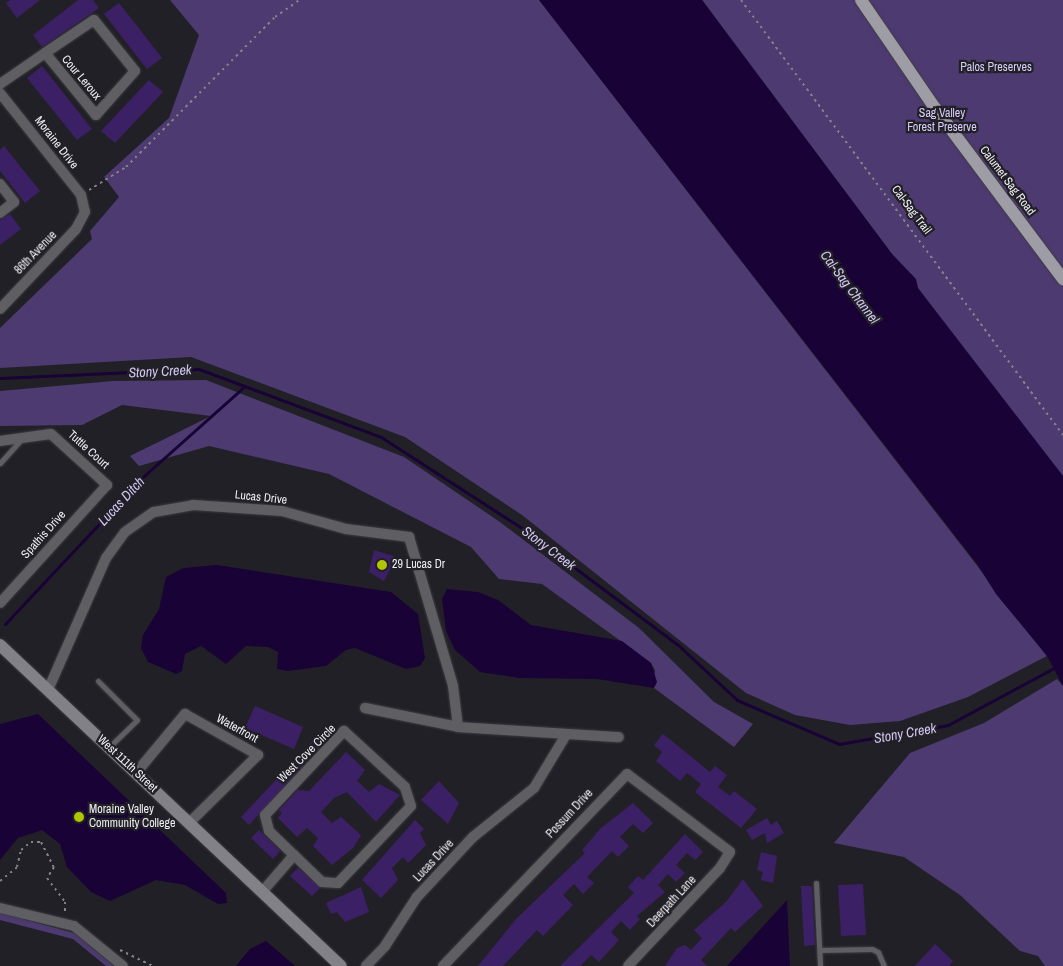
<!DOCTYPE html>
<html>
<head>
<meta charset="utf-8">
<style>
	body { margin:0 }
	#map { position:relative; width:1063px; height:966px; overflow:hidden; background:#222027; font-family:"Archivo Narrow",sans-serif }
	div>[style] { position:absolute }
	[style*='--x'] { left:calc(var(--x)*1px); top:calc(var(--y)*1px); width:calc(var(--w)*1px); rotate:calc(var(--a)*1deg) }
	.green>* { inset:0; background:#4d3a71 }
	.water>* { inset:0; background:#190235 }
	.stream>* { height:3px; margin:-1.5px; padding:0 1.5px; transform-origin:1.5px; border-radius:1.5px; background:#190235 }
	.building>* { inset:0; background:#3b2065 }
	.path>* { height:2px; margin-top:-1px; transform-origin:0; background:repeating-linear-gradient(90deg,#838288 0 2.5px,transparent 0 6.5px) }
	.roads { filter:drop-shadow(0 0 1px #3e3d43) drop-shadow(0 0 1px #3e3d43) }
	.lane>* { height:5px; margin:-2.5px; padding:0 2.5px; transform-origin:2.5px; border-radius:2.5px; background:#5f5e62 }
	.street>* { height:10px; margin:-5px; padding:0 5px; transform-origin:5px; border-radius:5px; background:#5f5e62 }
	.secondary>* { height:12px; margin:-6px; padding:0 6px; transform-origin:6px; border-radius:6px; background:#828187 }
	.primary>* { height:12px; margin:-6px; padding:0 6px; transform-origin:6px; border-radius:6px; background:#9e9ca4 }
	.dots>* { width:14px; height:14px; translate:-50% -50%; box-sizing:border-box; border:2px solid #222027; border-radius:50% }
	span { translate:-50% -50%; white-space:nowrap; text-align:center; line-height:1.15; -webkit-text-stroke:4.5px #222027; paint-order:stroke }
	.park-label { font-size:12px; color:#d8cdf7 }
	.street-label { font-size:12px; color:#edecf1 }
	.poi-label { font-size:12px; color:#edecf1 }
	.left { translate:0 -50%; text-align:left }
	.water-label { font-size:14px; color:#d1c6ef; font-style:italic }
</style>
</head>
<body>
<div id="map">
	<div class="green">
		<i style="clip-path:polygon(170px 0,539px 0,1047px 656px,968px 697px,900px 721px,850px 725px,795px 715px,746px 693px,522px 515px,405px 437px,191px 357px,0 368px,0 328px,92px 239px,90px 231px,119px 197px,104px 177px,169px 118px,199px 35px)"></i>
		<i style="clip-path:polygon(702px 0,1063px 0,1063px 476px,981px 373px)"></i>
		<i style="clip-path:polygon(206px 380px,404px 457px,500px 522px,639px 628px,714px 702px,753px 724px,734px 747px,654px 688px,655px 670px,651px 663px,542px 584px,499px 579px,471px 547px,329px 474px,209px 446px,139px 466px,130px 456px,211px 416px,122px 405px,82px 425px,0 426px,0 391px,113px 381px)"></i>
		<i style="clip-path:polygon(1057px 679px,1063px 686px,1063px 966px,1045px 966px,1038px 956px,1020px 951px,960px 895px,904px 857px,834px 843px,910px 753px,984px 723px)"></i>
		<i style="clip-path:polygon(0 913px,74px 933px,114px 966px,106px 966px,73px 939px,0 920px)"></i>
	</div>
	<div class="water">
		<i style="clip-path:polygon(539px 0,702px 0,892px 254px,916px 279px,918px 288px,1063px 476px,1063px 686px,1047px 656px,996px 594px,977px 564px)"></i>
		<i style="clip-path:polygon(217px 565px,391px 592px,418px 614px,425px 658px,420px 666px,406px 669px,355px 648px,346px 650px,326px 666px,288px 671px,277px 669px,278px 652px,268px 647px,246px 646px,226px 664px,201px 646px,185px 654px,182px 671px,176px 674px,148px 662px,141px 648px,143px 635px,159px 609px,166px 577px,183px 568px)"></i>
		<i style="clip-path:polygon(447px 589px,478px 592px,498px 600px,531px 625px,622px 641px,651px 663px,657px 682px,654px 688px,597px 679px,519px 678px,480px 672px,455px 650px,446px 631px,442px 599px)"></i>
		<i style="clip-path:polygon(38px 714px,226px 893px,227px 903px,218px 904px,185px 885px,156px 880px,110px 901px,91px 892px,67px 867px,60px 844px,42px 830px,18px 838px,0 860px,0 724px)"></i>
		<i style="clip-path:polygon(787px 900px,790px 966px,727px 966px)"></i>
		<i style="clip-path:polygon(266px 941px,295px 966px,236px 966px,250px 949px)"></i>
	</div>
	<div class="stream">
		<i style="--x:0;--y:378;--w:199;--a:-2.6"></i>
		<i style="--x:199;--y:369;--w:194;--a:20.5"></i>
		<i style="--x:381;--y:437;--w:169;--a:32.9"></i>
		<i style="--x:523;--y:529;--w:192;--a:36.8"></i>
		<i style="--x:677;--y:644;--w:82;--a:43"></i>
		<i style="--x:737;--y:700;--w:111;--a:23.3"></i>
		<i style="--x:839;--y:744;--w:111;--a:-9.9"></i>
		<i style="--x:948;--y:725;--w:131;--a:-28.3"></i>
		<i style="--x:5;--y:624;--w:204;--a:-46.8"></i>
		<i style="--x:145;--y:475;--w:134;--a:-41.7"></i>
	</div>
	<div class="building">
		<i style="clip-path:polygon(10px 0,40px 0,17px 18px,6px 3px)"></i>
		<i style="clip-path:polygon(78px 0,93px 0,99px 8px,42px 47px,33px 35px)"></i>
		<i style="clip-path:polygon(119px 3px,162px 58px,147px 69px,104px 14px)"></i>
		<i style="clip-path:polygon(42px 66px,92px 129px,77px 140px,27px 78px)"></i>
		<i style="clip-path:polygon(149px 80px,163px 92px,115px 143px,101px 131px)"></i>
		<i style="clip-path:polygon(4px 146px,40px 191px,25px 203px,0 171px,0 150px)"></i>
		<i style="clip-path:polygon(10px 214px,21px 229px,0 245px,0 220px)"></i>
		<i style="clip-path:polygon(374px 550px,396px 557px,384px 581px,369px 572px)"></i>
		<i style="clip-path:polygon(255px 706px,303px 727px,294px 749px,245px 728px)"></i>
		<i style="clip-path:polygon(324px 729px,331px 735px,249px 825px,241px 817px)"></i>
		<i style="clip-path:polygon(663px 734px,710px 772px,715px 766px,727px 775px,718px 787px,730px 796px,734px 791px,757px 809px,741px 828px,695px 792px,701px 784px,687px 773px,680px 781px,656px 761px,662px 752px,654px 745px)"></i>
		<i style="clip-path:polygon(346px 752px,365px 770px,357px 781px,369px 792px,379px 784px,400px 795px,376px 822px,347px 792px,334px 798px,321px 812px,332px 823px,341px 817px,361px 835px,354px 847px,332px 865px,313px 846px,318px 838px,307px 828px,297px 837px,278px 818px,282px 813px,279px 810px,298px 790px,309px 791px)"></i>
		<i style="clip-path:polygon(439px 781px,459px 803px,448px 824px,421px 800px)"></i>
		<i style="clip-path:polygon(633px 803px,653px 823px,643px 833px,633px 824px,620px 837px,629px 846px,618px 857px,612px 851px,587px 877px,594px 883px,583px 894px,574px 884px,563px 895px,573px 905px,543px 936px,537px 930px,503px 966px,478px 966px,516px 919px,585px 853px,582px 850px,601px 828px)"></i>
		<i style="clip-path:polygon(767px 818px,771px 825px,777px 821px,784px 833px,767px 843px,765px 833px,752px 840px,746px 830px)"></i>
		<i style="clip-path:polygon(415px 820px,424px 829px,420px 833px,426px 845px,408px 863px,403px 857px,392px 868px,398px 880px,381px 898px,362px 880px)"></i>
		<i style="clip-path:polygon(259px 830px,280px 851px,273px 859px,251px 838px)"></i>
		<i style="clip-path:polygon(685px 834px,703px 852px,695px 860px,687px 853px,676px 865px,685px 873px,676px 882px,668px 874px,658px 885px,665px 892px,637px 916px,640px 919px,630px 930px,621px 921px,611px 932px,619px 940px,599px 962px,591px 955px,580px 966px,560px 966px,634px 893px,628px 887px,638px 876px,643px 880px)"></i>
		<i style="clip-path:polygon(761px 852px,777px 856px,773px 883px,761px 880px,763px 872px,757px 870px)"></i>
		<i style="clip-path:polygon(298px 868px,320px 888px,312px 896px,290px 876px)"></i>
		<i style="clip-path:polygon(743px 879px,763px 906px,735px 932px,731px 928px,701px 960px,707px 966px,665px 966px,677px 948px,685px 945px,691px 950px,702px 938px,694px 930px,726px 902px)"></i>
		<i style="clip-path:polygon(863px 884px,866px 935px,841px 936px,838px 885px)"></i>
		<i style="clip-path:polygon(801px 886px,812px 886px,815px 945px,804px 946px)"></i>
		<i style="clip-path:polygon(361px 887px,369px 912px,345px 922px,337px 912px,331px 914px,326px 903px)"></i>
		<i style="clip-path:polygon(935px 944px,953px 961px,949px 966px,915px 966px)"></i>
	</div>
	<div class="path">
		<i style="--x:741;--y:0;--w:541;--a:53.49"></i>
		<i style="--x:89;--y:190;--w:44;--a:-31.9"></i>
		<i style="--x:126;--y:167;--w:211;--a:-45.2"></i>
		<i style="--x:275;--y:17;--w:29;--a:-35"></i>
		<i style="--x:0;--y:881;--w:22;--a:-39"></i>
		<i style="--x:17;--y:867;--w:17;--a:-77"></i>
		<i style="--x:21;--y:850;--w:13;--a:-39"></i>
		<i style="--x:31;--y:842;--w:10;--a:0"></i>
		<i style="--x:41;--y:842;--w:28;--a:63"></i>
		<i style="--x:54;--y:867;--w:13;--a:122"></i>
		<i style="--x:47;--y:878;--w:30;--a:53"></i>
		<i style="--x:65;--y:902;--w:13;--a:90"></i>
		<i style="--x:120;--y:950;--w:37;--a:26"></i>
	</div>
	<div class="roads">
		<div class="lane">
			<i style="--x:0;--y:463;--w:31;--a:-48"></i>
			<i style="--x:98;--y:681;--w:55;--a:45"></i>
			<i style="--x:137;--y:720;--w:39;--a:136"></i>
			<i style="--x:816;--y:883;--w:83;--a:87.2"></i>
			<i style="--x:820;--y:950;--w:52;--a:-1.1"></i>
			<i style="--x:872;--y:949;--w:7;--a:27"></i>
			<i style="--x:878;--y:952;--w:15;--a:67"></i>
		</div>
		<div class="street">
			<i style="--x:0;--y:84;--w:55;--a:-34.6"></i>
			<i style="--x:45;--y:53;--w:59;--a:-34"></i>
			<i style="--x:94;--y:20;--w:65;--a:51.2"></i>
			<i style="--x:135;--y:71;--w:59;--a:131.6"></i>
			<i style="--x:96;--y:115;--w:80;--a:-129.4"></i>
			<i style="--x:0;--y:93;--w:130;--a:51.5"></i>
			<i style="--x:81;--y:195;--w:17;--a:77"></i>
			<i style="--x:85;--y:212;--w:19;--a:118"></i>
			<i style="--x:76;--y:229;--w:110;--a:133.5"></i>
			<i style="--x:0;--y:184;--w:23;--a:52"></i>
			<i style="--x:14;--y:202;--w:18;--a:142"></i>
			<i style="--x:0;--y:441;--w:51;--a:-7.8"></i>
			<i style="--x:51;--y:434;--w:76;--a:42.3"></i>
			<i style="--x:107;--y:485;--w:159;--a:132.2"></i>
			<i style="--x:48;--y:690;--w:144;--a:-66.3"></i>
			<i style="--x:106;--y:558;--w:32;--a:-54"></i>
			<i style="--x:125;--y:532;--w:35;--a:-35"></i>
			<i style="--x:154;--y:512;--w:40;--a:-10"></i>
			<i style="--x:193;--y:505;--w:89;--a:3.9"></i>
			<i style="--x:282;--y:511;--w:66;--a:15.7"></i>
			<i style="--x:346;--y:529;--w:64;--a:7.2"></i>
			<i style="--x:409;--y:537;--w:155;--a:73.5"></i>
			<i style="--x:453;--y:686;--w:41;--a:83"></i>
			<i style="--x:365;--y:708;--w:95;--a:11.5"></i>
			<i style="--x:458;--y:727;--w:161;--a:3.6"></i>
			<i style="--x:136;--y:773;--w:77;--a:-50.3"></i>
			<i style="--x:185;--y:714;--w:84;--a:29.3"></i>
			<i style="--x:258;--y:755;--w:97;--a:135.4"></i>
			<i style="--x:262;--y:892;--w:49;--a:-49.1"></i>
			<i style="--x:294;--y:855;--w:39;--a:44"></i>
			<i style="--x:322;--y:882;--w:16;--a:4"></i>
			<i style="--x:338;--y:883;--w:106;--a:-46.5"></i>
			<i style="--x:411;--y:806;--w:20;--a:-108"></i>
			<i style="--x:405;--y:787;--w:83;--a:-137.4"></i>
			<i style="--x:344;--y:731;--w:115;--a:133.2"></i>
			<i style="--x:265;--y:815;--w:16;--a:76"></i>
			<i style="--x:269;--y:831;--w:35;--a:44"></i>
			<i style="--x:0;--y:908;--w:76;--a:13.7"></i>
			<i style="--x:74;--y:926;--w:63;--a:39.2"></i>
			<i style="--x:366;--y:966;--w:28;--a:-46"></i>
			<i style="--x:385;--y:946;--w:59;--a:-56.9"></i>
			<i style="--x:417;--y:897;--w:82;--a:-47"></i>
			<i style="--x:473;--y:837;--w:78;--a:-38.8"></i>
			<i style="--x:534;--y:788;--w:62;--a:-58.9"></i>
			<i style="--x:443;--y:966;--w:266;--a:-46.2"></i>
			<i style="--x:627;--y:774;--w:129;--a:37.1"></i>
			<i style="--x:730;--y:852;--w:19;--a:122"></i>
			<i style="--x:720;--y:868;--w:134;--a:133.2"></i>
		</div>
		<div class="secondary">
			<i style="--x:0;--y:645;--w:468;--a:43.3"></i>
		</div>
		<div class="primary">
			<i style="--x:861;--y:0;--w:131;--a:55.6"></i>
			<i style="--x:935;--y:108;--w:214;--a:53.2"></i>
		</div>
	</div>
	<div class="dots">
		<i style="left:382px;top:565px;background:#afc506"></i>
		<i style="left:79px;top:817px;background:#afc506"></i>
	</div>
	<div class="park-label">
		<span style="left:996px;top:68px">Palos Preserves</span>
		<span style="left:942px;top:121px">Sag Valley<br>Forest Preserve</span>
	</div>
	<div class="street-label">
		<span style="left:81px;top:78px;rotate:50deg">Cour Leroux</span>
		<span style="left:56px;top:143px;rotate:52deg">Moraine Drive</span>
		<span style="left:1007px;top:181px;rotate:53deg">Calumet Sag Road</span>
		<span style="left:911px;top:210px;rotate:53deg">Cal-Sag Trail</span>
		<span style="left:36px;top:253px;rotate:-46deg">86th Avenue</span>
		<span style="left:88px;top:450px;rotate:42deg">Tuttle Court</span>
		<span style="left:261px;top:498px;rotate:6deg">Lucas Drive</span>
		<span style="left:44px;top:535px;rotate:-48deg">Spathis Drive</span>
		<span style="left:237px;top:729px;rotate:29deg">Waterfront</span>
		<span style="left:307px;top:754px;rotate:-45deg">West Cove Circle</span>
		<span style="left:127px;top:764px;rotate:43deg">West 111th Street</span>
		<span style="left:570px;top:814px;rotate:-47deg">Possum Drive</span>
		<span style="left:434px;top:861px;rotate:-47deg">Lucas Drive</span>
		<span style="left:672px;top:902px;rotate:-47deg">Deerpath Lane</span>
	</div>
	<div class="poi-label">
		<span class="left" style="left:392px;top:565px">29 Lucas Dr</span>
		<span class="left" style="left:89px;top:817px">Moraine Valley<br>Community College</span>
	</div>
	<div class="water-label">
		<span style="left:850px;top:287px;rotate:53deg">Cal-Sag Channel</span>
		<span style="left:160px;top:371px;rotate:-3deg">Stony Creek</span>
		<span style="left:121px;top:501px;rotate:-47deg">Lucas Ditch</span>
		<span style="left:549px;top:548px;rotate:37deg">Stony Creek</span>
		<span style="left:905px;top:733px;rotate:-10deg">Stony Creek</span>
	</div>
</div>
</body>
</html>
